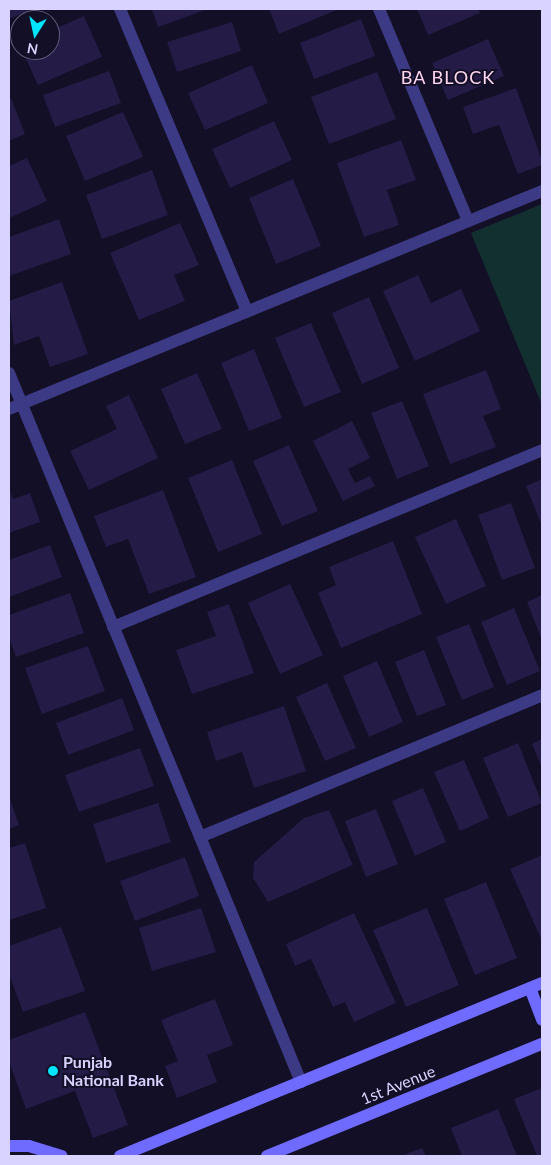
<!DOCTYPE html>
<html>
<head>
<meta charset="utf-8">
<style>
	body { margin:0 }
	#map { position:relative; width:551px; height:1165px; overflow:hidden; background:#130f26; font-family:Lato,sans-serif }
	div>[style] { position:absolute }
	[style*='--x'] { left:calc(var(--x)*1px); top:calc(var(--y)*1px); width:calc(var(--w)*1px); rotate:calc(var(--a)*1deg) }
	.green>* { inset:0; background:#12302f }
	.building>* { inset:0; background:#241b47 }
	.street>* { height:12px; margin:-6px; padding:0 6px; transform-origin:6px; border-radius:6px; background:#3d3a85 }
	.secondary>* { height:12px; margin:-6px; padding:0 6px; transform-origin:6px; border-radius:6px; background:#6f6bff }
	.dots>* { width:14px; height:14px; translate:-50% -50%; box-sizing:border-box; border:2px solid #130f26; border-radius:50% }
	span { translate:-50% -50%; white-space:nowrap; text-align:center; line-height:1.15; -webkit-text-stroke:4px #130f26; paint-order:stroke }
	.poi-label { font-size:16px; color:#d9d4ff; font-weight:700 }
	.left { translate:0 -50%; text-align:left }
	.street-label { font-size:16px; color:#d9d4ff }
	.neighbourhood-label { font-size:18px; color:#ffd6f0; letter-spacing:1px }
	.frame { position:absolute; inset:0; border:10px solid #d9d4ff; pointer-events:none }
	.north { position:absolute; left:10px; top:10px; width:50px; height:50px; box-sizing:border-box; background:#130f26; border:1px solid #625e7d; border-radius:50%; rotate:190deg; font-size:14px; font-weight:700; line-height:20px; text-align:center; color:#d9d4ff }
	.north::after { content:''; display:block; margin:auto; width:18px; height:22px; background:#00e5ff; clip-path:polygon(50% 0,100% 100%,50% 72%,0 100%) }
</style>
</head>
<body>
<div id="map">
	<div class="green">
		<i style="clip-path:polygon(542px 204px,542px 405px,471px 233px)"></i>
	</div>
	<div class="building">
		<i style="clip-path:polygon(9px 9px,34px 9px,9px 19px)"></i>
		<i style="clip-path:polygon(152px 9px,208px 9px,158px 27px)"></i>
		<i style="clip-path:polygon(269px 9px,339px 9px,279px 34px)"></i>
		<i style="clip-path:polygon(417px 9px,478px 9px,480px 13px,428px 35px)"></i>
		<i style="clip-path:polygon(84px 16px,102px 57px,38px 85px,22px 50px,50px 50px,50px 31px)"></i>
		<i style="clip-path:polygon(361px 19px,375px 56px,314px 79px,300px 43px)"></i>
		<i style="clip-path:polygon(232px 22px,241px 51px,177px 72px,167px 42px)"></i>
		<i style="clip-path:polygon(488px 39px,504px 76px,448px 100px,432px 63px)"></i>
		<i style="clip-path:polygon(252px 65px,268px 103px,205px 130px,188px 93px)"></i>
		<i style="clip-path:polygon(109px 71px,121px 103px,55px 127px,43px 95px)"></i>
		<i style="clip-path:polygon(377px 72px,396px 119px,329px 144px,311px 97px)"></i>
		<i style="clip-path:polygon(516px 88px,542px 160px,542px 165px,518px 174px,499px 125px,473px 134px,463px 107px)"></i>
		<i style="clip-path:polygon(11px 98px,25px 134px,9px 141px,9px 99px)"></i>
		<i style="clip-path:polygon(123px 112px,143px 157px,85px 181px,66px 136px)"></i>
		<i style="clip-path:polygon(274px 121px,292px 160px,230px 188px,212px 149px)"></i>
		<i style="clip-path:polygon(401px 140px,416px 180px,387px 190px,399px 225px,364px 237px,337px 163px)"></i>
		<i style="clip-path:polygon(27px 158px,47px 201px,9px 218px,9px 166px)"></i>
		<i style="clip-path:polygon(152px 170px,168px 215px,102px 239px,86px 195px)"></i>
		<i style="clip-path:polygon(293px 179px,321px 246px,276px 264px,249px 198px)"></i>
		<i style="clip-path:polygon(59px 219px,71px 254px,9px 276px,9px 237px)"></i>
		<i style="clip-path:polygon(180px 223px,199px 265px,174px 275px,185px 301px,139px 320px,110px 253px)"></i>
		<i style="clip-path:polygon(418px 275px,431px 303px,461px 289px,480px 331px,415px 361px,383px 291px)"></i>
		<i style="clip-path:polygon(62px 282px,88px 354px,50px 367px,39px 336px,14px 345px,9px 301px)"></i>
		<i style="clip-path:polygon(369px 297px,399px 368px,362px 384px,332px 313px)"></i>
		<i style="clip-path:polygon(311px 323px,341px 392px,304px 407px,275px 338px)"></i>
		<i style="clip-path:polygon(254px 349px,282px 418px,249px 431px,221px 363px)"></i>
		<i style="clip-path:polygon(486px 370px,501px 409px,483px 416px,496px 447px,450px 464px,423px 394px)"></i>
		<i style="clip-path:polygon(197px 373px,222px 429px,185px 444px,161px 389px)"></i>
		<i style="clip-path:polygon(129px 395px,158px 458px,89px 490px,70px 451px,117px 429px,106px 406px)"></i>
		<i style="clip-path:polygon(402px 401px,429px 466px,397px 479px,371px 413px)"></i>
		<i style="clip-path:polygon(352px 421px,370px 458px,348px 469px,355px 483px,370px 476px,375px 486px,343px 501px,313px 441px)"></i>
		<i style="clip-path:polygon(289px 445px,318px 511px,282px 526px,253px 461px)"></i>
		<i style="clip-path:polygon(232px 460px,262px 534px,218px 552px,188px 478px)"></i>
		<i style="clip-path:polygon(542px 479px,542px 526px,526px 486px)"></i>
		<i style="clip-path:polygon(9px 487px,13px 499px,30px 493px,40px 522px,9px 533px)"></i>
		<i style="clip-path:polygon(163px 490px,196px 577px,149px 594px,128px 539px,106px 547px,94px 516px)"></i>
		<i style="clip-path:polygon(511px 503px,535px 568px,502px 580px,478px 515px)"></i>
		<i style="clip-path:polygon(456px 519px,486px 586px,446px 604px,415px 537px)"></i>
		<i style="clip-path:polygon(393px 541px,422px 614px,341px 648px,318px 593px,336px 585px,329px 567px)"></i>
		<i style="clip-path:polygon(50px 545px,62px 577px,9px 597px,9px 560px)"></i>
		<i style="clip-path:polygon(290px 584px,323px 655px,280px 674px,248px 603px)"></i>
		<i style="clip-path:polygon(70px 593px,84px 633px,16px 657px,9px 637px,9px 615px)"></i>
		<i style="clip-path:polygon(542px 595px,542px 640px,527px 602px)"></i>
		<i style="clip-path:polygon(229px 604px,254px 673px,192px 694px,176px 650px,216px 636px,207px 612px)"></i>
		<i style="clip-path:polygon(514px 608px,540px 671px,507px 685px,481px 622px)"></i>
		<i style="clip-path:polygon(469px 624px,494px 687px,462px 700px,436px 637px)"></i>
		<i style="clip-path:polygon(88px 646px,105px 691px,42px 714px,25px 668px)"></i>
		<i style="clip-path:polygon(424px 650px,446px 705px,417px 716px,395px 662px)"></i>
		<i style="clip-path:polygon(377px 661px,403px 722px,369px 737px,343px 676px)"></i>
		<i style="clip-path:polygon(327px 683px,356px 748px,325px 761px,296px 697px)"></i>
		<i style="clip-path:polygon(122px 698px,134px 730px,68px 755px,56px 723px)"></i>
		<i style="clip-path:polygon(284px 706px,306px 771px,254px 788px,242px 752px,216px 761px,207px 732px)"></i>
		<i style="clip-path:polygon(542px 739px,542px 768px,532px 744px)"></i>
		<i style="clip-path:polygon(518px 743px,542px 803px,508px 817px,483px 758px)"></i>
		<i style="clip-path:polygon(140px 748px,154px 786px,79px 812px,65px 775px)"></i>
		<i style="clip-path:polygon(464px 760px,489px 818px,460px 831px,434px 772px)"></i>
		<i style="clip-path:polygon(423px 788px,446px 842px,415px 856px,392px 801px)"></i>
		<i style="clip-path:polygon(9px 796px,19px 825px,9px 829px)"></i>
		<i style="clip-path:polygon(158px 803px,171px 842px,106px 863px,93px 824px)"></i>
		<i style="clip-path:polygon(376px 809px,398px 864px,366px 877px,345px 821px)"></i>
		<i style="clip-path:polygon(329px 810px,353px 865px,268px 902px,253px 878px,254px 862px,304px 818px)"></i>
		<i style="clip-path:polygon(25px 843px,46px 908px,9px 920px,9px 848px)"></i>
		<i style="clip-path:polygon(542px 855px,542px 941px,510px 869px)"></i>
		<i style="clip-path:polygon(185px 857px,199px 896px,135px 921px,120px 881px)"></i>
		<i style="clip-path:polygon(486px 882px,517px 958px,475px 975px,444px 899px)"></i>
		<i style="clip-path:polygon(201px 908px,216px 952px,152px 971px,139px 928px)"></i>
		<i style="clip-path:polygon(427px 908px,459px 985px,406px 1007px,373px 930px)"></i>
		<i style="clip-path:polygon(354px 913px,396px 1003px,354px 1022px,345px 1002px,333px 1007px,311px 959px,295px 966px,286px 944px)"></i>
		<i style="clip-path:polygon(61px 927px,85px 991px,23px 1012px,9px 974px,9px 946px)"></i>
		<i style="clip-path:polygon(215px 999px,233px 1045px,207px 1055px,217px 1082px,177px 1098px,165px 1066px,178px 1061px,161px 1020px)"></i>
		<i style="clip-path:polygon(85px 1012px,128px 1125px,93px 1138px,75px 1091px,26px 1109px,9px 1061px,9px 1040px)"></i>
		<i style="clip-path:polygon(542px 1088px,542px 1156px,537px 1156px,514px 1099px)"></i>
		<i style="clip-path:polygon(498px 1109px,517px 1156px,462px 1156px,451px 1128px)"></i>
		<i style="clip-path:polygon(422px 1148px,426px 1156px,401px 1156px)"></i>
	</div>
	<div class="street">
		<i style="--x:120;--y:9;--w:328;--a:67.2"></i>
		<i style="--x:379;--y:9;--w:230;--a:67.2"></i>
		<i style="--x:9;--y:373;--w:767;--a:67.62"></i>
		<i style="--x:9;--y:409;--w:576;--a:-22.24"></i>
		<i style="--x:113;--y:627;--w:464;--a:-22.4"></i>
		<i style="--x:200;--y:837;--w:370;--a:-22.5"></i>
	</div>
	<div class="secondary">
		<i style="--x:530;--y:988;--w:34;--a:69"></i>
		<i style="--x:9;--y:1146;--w:20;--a:0"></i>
		<i style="--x:29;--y:1146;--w:34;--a:17"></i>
		<i style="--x:120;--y:1156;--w:456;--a:-22.3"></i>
		<i style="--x:267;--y:1156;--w:297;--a:-22.2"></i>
	</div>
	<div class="dots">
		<i style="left:53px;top:1071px;background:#00e5ff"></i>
	</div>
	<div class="poi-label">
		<span class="left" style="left:63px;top:1071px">Punjab<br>National Bank</span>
	</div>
	<div class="street-label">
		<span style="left:398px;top:1085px;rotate:-22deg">1st Avenue</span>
	</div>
	<div class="neighbourhood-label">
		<span style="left:448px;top:77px">BA BLOCK</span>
	</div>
	<div class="frame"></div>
	<div class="north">N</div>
</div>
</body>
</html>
